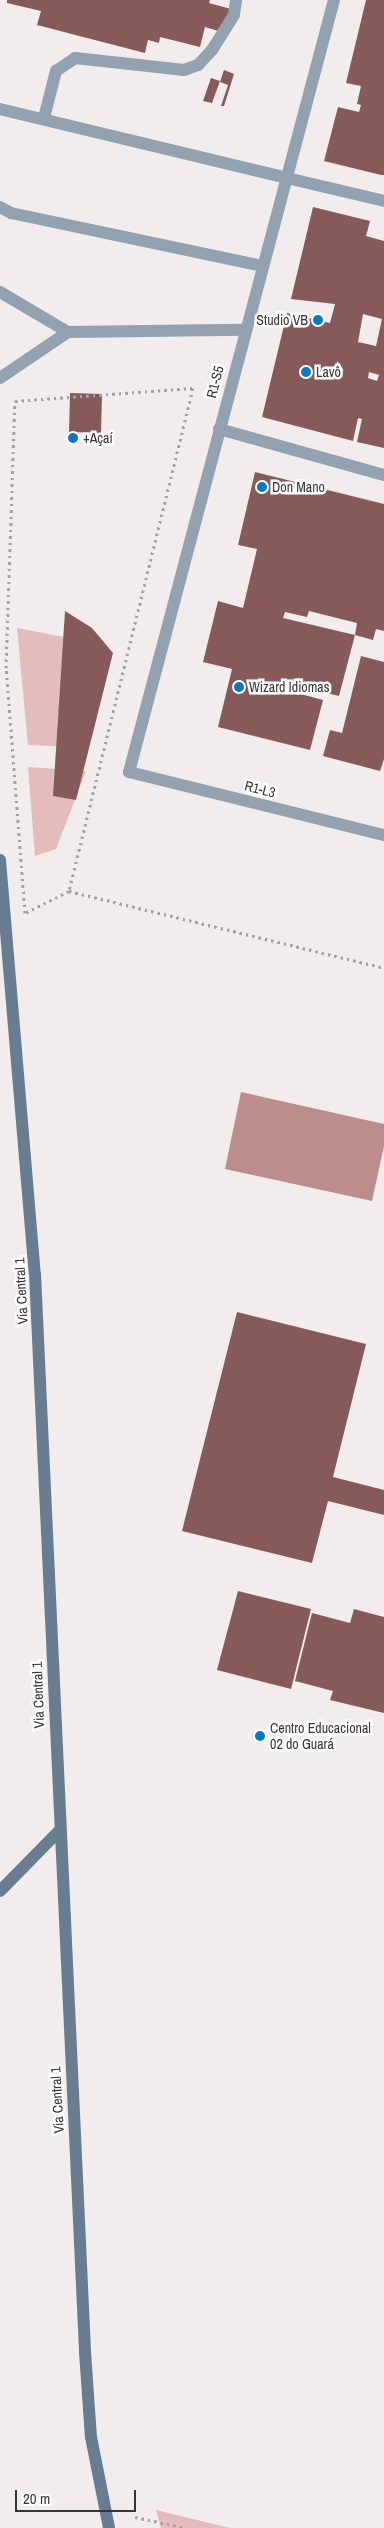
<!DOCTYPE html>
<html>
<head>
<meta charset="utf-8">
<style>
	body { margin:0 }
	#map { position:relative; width:384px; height:2528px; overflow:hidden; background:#f2ecec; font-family:"Archivo Narrow",sans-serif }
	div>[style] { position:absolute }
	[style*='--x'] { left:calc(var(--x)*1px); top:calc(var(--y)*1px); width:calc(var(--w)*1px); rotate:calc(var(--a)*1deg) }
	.green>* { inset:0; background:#e3bcbb }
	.water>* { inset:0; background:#bd8d8c }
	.building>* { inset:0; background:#875a5a }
	.path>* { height:3px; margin-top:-1.5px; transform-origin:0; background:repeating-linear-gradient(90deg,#a5a1a1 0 2.5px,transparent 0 6.5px) }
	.lane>* { height:12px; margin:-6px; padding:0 6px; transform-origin:6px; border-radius:6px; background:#93a2b0 }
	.street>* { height:12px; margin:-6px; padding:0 6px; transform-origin:6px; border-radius:6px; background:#93a2b0 }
	.secondary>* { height:12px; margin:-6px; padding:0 6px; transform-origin:6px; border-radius:6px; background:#687d92 }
	.dots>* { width:14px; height:14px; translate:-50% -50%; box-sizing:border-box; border:2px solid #fff; border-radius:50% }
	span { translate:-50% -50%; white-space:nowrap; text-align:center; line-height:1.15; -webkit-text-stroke:5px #fff; paint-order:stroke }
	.poi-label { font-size:14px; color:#373535 }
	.right { translate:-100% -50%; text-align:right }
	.left { translate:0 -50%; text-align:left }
	.street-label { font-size:14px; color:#373535 }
	.scale { position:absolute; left:15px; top:2490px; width:121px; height:22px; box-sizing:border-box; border:2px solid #373535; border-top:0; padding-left:6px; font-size:15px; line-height:18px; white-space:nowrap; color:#373535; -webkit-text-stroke:4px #fff; paint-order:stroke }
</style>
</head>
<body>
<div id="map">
	<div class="green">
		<i style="clip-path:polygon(17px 628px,90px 642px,76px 747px,28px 745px)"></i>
		<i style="clip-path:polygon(28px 767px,86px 771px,56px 849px,35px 856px)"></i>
		<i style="clip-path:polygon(156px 2510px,230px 2528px,161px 2528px)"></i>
	</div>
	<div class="water">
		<i style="clip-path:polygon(241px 1092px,384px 1124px,384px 1146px,372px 1201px,225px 1169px)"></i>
	</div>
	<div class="building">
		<i style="clip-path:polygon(7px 0,210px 0,209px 3px,231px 9px,225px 33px,205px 27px,200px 47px,160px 37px,159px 43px,148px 40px,145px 53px,37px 25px,41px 11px,7px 3px)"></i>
		<i style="clip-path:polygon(366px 0,384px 0,384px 175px,381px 175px,324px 161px,338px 107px,359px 112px,361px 105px,357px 104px,361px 86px,346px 83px)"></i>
		<i style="clip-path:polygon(224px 70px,234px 74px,224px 106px,221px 106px,228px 85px,220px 82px)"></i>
		<i style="clip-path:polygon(211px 78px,220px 81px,212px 103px,203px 101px)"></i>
		<i style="clip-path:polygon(evenodd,313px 207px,370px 221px,366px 236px,384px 241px,384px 448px,357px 442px,362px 419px,358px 418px,353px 441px,262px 417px,287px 313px,330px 323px,335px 304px,291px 299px,313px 207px,363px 314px,382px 319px,376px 346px,358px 342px,363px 314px,313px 207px,369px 372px,379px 375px,377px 381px,368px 378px,369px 372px)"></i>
		<i style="clip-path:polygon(70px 393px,102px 394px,101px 433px,69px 432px)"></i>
		<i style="clip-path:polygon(255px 472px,384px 504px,384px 631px,376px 629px,373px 640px,355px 635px,357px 623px,309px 611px,307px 617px,285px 612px,283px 618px,355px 635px,339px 696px,295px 685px,293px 692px,323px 700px,310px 750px,218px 727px,232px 669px,203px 662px,218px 601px,243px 608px,257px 549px,238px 545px)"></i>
		<i style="clip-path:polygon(65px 611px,92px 628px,113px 653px,76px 800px,53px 796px)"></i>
		<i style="clip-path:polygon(361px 656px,384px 662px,384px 759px,380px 771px,323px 756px,330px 730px,342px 733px)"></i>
		<i style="clip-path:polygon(237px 1312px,366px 1344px,333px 1477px,384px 1490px,384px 1515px,328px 1501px,312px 1563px,182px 1531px)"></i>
		<i style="clip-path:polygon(238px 1591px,311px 1609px,291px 1689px,217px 1670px)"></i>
		<i style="clip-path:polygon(354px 1609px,384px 1617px,384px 1713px,330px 1700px,333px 1691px,295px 1681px,312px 1613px,350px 1623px)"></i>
	</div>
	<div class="path">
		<i style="--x:193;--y:388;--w:518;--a:103.85"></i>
		<i style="--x:69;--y:891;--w:49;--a:153.4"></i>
		<i style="--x:25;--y:913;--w:246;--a:-94.4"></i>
		<i style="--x:6;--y:668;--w:267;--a:-88.1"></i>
		<i style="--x:15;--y:401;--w:178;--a:-4.2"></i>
		<i style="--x:69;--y:891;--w:324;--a:13.7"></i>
		<i style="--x:135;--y:2517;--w:52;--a:12.2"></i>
	</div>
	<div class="lane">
		<i style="--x:0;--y:109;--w:295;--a:13.5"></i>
		<i style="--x:44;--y:118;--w:49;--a:-75.7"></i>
		<i style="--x:56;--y:71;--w:23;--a:-34"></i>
		<i style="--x:75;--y:58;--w:110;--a:6.3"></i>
		<i style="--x:184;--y:70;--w:15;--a:-20"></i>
		<i style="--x:198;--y:65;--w:21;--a:-47"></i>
		<i style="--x:212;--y:50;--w:41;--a:-57.8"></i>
		<i style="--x:234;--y:15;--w:15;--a:-82"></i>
		<i style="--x:0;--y:207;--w:13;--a:29"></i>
		<i style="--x:11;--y:213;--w:257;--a:11.9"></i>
	</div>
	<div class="street">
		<i style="--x:334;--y:0;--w:799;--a:104.87"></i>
		<i style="--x:129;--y:772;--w:263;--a:13.9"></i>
		<i style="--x:287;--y:178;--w:100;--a:13.3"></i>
		<i style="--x:0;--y:292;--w:79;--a:30.5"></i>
		<i style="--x:68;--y:332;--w:176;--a:-0.7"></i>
		<i style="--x:0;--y:378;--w:82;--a:-34.1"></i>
		<i style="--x:219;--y:429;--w:171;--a:15.6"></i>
	</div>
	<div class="secondary">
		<i style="--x:0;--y:860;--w:415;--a:85.2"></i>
		<i style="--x:35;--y:1274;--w:1079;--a:87.34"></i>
		<i style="--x:85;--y:2352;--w:85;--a:86"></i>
		<i style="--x:91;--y:2437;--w:93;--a:78.8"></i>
		<i style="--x:0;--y:1891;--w:84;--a:-45.5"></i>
	</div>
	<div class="dots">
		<i style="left:318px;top:320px;background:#057ac4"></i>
		<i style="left:306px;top:372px;background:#057ac4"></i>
		<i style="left:73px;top:438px;background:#057ac4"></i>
		<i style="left:262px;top:487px;background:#057ac4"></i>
		<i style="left:239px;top:687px;background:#057ac4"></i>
		<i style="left:260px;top:1736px;background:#057ac4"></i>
	</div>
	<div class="poi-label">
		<span class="right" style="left:308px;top:320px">Studio VB</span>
		<span class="left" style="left:316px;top:372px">Lavô</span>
		<span class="left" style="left:83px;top:438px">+Açaí</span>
		<span class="left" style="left:272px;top:487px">Don Mano</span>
		<span class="left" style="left:249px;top:687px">Wizard Idiomas</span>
		<span class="left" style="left:270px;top:1736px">Centro Educacional<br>02 do Guará</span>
	</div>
	<div class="street-label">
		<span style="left:215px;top:382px;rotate:-76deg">R1-S5</span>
		<span style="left:260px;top:789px;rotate:14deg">R1-L3</span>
		<span style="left:21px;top:1291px;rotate:-93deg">Via Central 1</span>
		<span style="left:38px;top:1695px;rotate:-92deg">Via Central 1</span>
		<span style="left:57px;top:2100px;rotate:-93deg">Via Central 1</span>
	</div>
	<div class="scale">20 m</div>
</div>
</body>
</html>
